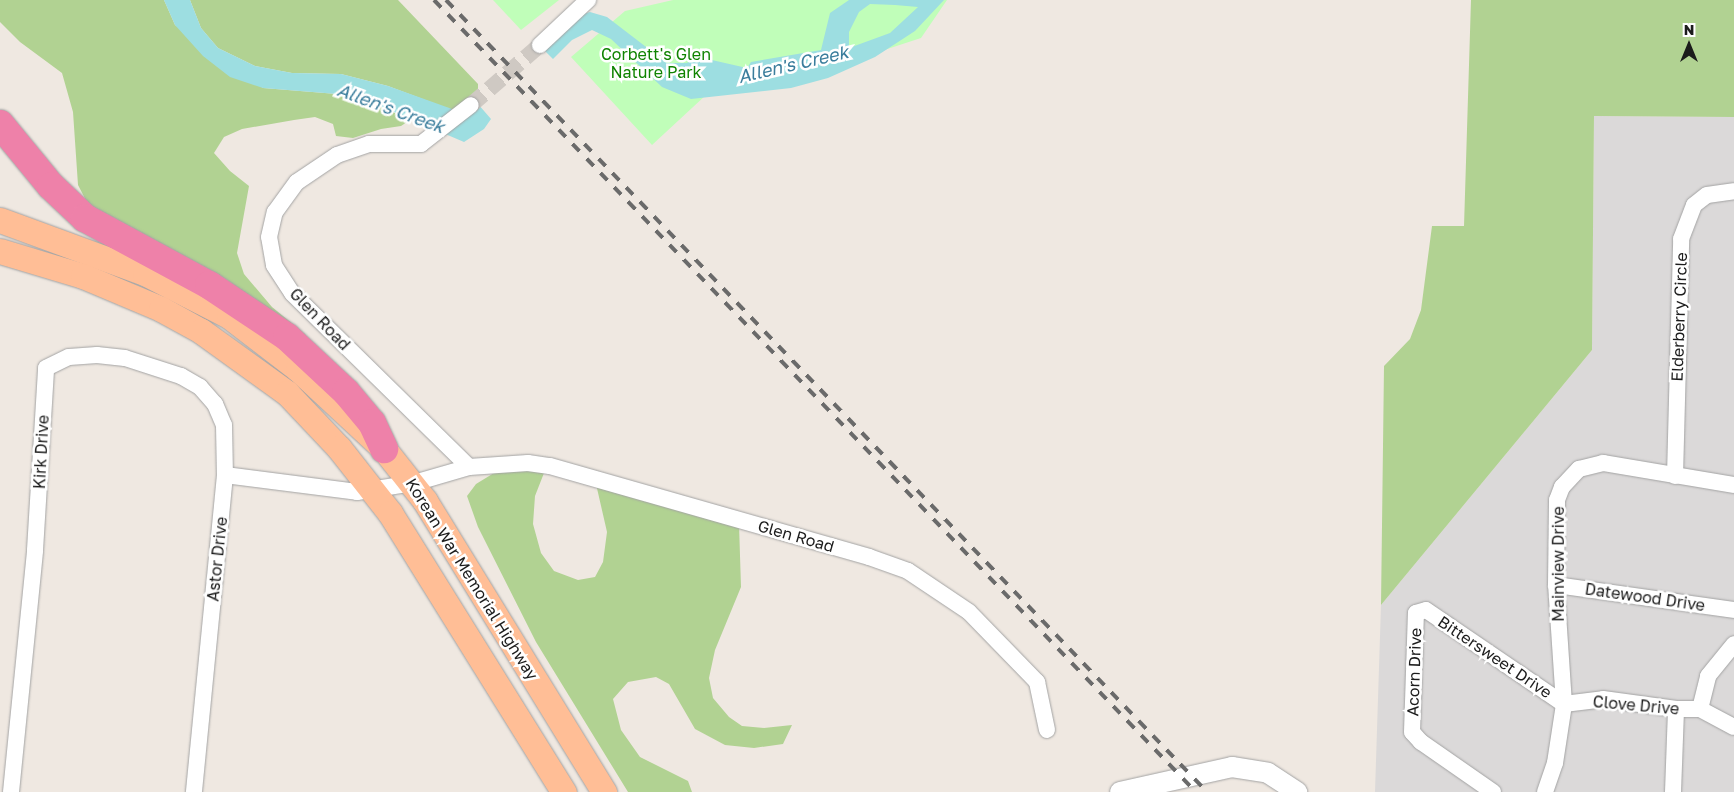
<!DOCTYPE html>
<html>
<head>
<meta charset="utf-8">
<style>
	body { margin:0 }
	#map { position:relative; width:1734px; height:792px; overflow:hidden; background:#efe8e1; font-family:"Golos Text",sans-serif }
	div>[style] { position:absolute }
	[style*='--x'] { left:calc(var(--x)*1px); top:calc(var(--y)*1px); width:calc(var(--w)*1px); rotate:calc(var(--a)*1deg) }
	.residential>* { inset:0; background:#dbd9d9 }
	.forest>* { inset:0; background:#b1d292 }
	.park>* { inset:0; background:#c0feb9 }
	.water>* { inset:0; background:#9ddee1 }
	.minor-tunnel>* { height:16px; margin-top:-8px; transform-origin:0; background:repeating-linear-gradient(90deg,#cfc9c3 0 16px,transparent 0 24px) }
	.roads { filter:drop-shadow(0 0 1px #a3a3a3) drop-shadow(0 0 1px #a3a3a3) }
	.minor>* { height:16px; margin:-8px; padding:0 8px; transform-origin:8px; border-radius:8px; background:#fff }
	.tertiary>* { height:20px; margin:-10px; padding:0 10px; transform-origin:10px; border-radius:10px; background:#fff }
	.primary>* { height:25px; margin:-12.5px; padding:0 12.5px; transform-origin:12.5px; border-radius:12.5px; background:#ffbe96 }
	.motorway>* { height:28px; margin:-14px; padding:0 14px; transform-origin:14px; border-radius:14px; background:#ee81a9 }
	.rail>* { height:4px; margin-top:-2px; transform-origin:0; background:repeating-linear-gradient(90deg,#6a6a6a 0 10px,transparent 0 20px) }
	span { translate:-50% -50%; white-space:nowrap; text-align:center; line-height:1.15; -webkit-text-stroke:5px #fff; paint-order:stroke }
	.park-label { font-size:16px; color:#0f8301 }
	.street-label { font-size:16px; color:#1c1c1c }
	.water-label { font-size:18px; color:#3a7d9c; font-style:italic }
	.north { position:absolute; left:1664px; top:20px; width:50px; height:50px; -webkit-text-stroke:4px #fff; paint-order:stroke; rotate:0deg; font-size:14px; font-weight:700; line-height:20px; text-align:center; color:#1c1c1c }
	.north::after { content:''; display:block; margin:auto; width:18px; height:22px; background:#1c1c1c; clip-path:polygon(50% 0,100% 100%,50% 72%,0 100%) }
</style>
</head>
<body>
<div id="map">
	<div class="residential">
		<i style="clip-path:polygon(1594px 116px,1734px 117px,1734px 792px,1375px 792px,1381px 605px,1592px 350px)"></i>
	</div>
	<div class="forest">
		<i style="clip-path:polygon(0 0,164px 0,175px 25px,263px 88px,337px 94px,375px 104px,410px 120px,401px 126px,381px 129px,353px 138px,336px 136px,333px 124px,315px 117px,294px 120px,242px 129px,224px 137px,214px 153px,230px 171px,249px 186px,237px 253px,244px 274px,272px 307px,305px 334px,308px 340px,227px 280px,91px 210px,78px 185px,73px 112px,62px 73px,20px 42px,0 22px)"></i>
		<i style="clip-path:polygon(190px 0,398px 0,478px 84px,478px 104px,465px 115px,388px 86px,341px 74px,292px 73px,255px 66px,218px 48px,201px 28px)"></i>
		<i style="clip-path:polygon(1471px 0,1734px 0,1734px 117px,1594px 116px,1592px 350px,1381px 605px,1384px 366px,1410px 339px,1421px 310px,1432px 226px,1464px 226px)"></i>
		<i style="clip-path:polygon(527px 469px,544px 473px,535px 496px,533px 524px,541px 553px,554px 571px,578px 580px,595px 577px,603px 562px,607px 532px,596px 484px,739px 524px,741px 587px,715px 650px,709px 678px,713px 698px,729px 717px,742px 726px,764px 728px,792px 725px,783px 744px,754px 748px,725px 745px,695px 729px,669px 684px,656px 677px,628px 682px,613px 699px,621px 730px,640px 757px,688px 781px,692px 792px,628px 792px,536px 642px,478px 527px,467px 496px,476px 484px,494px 473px)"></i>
	</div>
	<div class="park">
		<i style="clip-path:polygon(493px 0,559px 0,521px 30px)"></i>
		<i style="clip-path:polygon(673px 0,947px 0,921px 38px,817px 72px,706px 95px,652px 145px,571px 57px,625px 11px)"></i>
	</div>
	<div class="water">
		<i style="clip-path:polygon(164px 0,190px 0,201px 28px,218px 48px,255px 66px,292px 73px,341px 74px,388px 86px,466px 114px,478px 104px,491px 119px,484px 129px,464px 142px,375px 104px,337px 94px,263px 88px,230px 77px,203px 56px,175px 25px)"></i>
		<i style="clip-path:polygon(evenodd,849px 0,944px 0,915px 31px,875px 57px,828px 78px,791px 88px,691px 99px,662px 87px,611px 39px,592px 30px,572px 40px,553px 59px,541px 47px,579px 15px,590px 12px,607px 17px,667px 63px,686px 63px,703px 58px,747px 68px,751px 62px,821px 50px,830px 13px,849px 0,870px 4px,895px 5px,918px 7px,890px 33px,849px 48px,849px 32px,859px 12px,870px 4px)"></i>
	</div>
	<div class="minor-tunnel">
		<i style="--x:471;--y:105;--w:91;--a:-41"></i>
	</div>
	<div class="roads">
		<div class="minor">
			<i style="--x:540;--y:45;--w:66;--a:-43.2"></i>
			<i style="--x:469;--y:467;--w:248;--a:-135.5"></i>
			<i style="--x:292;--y:293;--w:33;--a:-123"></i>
			<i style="--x:274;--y:265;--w:28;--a:-100"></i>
			<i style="--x:269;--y:237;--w:26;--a:-77"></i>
			<i style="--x:275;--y:212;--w:37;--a:-54"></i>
			<i style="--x:297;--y:182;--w:48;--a:-34"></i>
			<i style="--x:337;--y:155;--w:34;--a:-19"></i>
			<i style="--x:369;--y:144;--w:52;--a:0"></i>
			<i style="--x:421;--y:144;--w:63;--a:-38"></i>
			<i style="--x:225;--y:475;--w:133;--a:7.3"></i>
			<i style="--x:357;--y:492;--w:58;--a:-9"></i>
			<i style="--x:414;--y:483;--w:57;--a:-16.2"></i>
			<i style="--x:469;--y:467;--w:59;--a:-3.9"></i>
			<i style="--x:528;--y:463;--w:22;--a:8"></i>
			<i style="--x:550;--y:466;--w:332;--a:15.9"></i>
			<i style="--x:869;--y:557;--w:41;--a:19.7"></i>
			<i style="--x:908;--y:571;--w:73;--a:33.9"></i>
			<i style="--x:969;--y:612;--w:98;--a:45.8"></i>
			<i style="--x:1037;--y:682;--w:49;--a:78.2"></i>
			<i style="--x:1675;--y:476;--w:237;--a:-88.5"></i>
			<i style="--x:1681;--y:239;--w:36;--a:-69"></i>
			<i style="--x:1694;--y:205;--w:16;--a:-38"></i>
			<i style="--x:1707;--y:195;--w:27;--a:-8"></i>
			<i style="--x:1556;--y:585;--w:180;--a:8"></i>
			<i style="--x:1564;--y:704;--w:39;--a:-7"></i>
			<i style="--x:1603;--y:699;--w:74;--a:7.8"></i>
			<i style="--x:1676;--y:709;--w:24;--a:0"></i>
			<i style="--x:1700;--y:709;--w:38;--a:28"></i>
			<i style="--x:1700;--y:709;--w:34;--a:-76"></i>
			<i style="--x:1708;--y:676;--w:41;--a:-50.9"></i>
			<i style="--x:11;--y:792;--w:243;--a:-84.3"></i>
			<i style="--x:35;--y:550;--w:182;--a:-86.5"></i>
			<i style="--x:46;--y:368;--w:25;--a:-26"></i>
			<i style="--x:69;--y:357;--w:28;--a:-4"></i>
			<i style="--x:97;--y:355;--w:28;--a:6"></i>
			<i style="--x:125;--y:358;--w:59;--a:17.8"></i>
			<i style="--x:181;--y:376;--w:22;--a:30"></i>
			<i style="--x:200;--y:387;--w:23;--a:49"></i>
			<i style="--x:215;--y:404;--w:23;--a:67"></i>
			<i style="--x:224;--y:425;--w:50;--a:88.9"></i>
			<i style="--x:225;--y:475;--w:319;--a:95.6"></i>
			<i style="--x:1493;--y:792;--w:88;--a:-145.2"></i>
			<i style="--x:1421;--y:742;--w:13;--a:-132"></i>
			<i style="--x:1412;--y:732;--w:119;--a:-88.1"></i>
			<i style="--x:1416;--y:613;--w:10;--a:-17"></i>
			<i style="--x:1426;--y:610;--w:167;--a:34.3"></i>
			<i style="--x:1545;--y:792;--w:31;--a:-71"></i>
			<i style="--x:1555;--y:763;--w:60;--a:-81.3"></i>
			<i style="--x:1564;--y:704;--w:119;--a:-93.8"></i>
			<i style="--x:1556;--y:585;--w:85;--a:-89.3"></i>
			<i style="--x:1557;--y:500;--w:14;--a:-69"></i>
			<i style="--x:1562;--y:487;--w:25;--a:-47"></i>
			<i style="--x:1579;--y:469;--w:25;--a:-14"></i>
			<i style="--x:1603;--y:463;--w:133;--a:9.5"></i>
			<i style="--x:1673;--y:792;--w:83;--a:-87.9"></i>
		</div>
		<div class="tertiary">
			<i style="--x:1120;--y:792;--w:115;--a:-12.6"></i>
			<i style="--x:1232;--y:767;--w:36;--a:9"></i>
			<i style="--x:1268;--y:773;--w:35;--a:33"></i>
		</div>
		<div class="primary">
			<i style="--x:0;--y:220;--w:154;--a:20.1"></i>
			<i style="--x:145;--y:273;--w:94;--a:27.1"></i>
			<i style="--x:229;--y:316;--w:87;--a:37.5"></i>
			<i style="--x:298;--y:369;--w:117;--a:42.9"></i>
			<i style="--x:384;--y:449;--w:66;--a:51.7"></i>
			<i style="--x:425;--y:501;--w:342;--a:58.4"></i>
			<i style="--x:0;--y:251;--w:87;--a:16.8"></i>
			<i style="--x:83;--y:276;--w:85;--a:22.9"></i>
			<i style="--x:161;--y:309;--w:46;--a:28.8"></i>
			<i style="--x:201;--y:331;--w:106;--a:35.8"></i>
			<i style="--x:287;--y:393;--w:76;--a:46.6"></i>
			<i style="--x:339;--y:448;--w:83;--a:51.9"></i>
			<i style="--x:390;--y:513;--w:329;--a:58.1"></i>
		</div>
		<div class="motorway">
			<i style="--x:0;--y:124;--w:80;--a:50.6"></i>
			<i style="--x:51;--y:186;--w:47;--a:43.3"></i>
			<i style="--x:85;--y:218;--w:141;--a:28.4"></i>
			<i style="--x:209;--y:285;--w:94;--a:33.7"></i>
			<i style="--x:287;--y:337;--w:81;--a:43"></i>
			<i style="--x:346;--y:392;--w:40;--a:50"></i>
			<i style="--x:372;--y:423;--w:29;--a:65"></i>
		</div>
	</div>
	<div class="rail">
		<i style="--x:434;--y:0;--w:1099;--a:46.11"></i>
		<i style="--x:446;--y:0;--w:1098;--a:46.14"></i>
	</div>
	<div class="park-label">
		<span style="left:656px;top:63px">Corbett's Glen<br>Nature Park</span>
	</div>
	<div class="street-label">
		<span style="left:1679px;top:317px;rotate:-88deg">Elderberry Circle</span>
		<span style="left:320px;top:319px;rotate:46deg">Glen Road</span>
		<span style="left:41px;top:452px;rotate:-87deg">Kirk Drive</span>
		<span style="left:796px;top:536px;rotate:16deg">Glen Road</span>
		<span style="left:217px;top:559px;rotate:-84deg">Astor Drive</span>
		<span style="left:1558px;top:564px;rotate:-90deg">Mainview Drive</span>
		<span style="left:472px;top:579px;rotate:58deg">Korean War Memorial Highway</span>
		<span style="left:1645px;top:597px;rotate:8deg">Datewood Drive</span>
		<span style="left:1495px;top:657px;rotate:34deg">Bittersweet Drive</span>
		<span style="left:1414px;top:672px;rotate:-88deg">Acorn Drive</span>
		<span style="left:1636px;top:705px;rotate:5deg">Clove Drive</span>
	</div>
	<div class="water-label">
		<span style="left:793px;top:64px;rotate:-13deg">Allen's Creek</span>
		<span style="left:391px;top:108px;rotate:20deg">Allen's Creek</span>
	</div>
	<div class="north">N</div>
</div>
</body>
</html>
